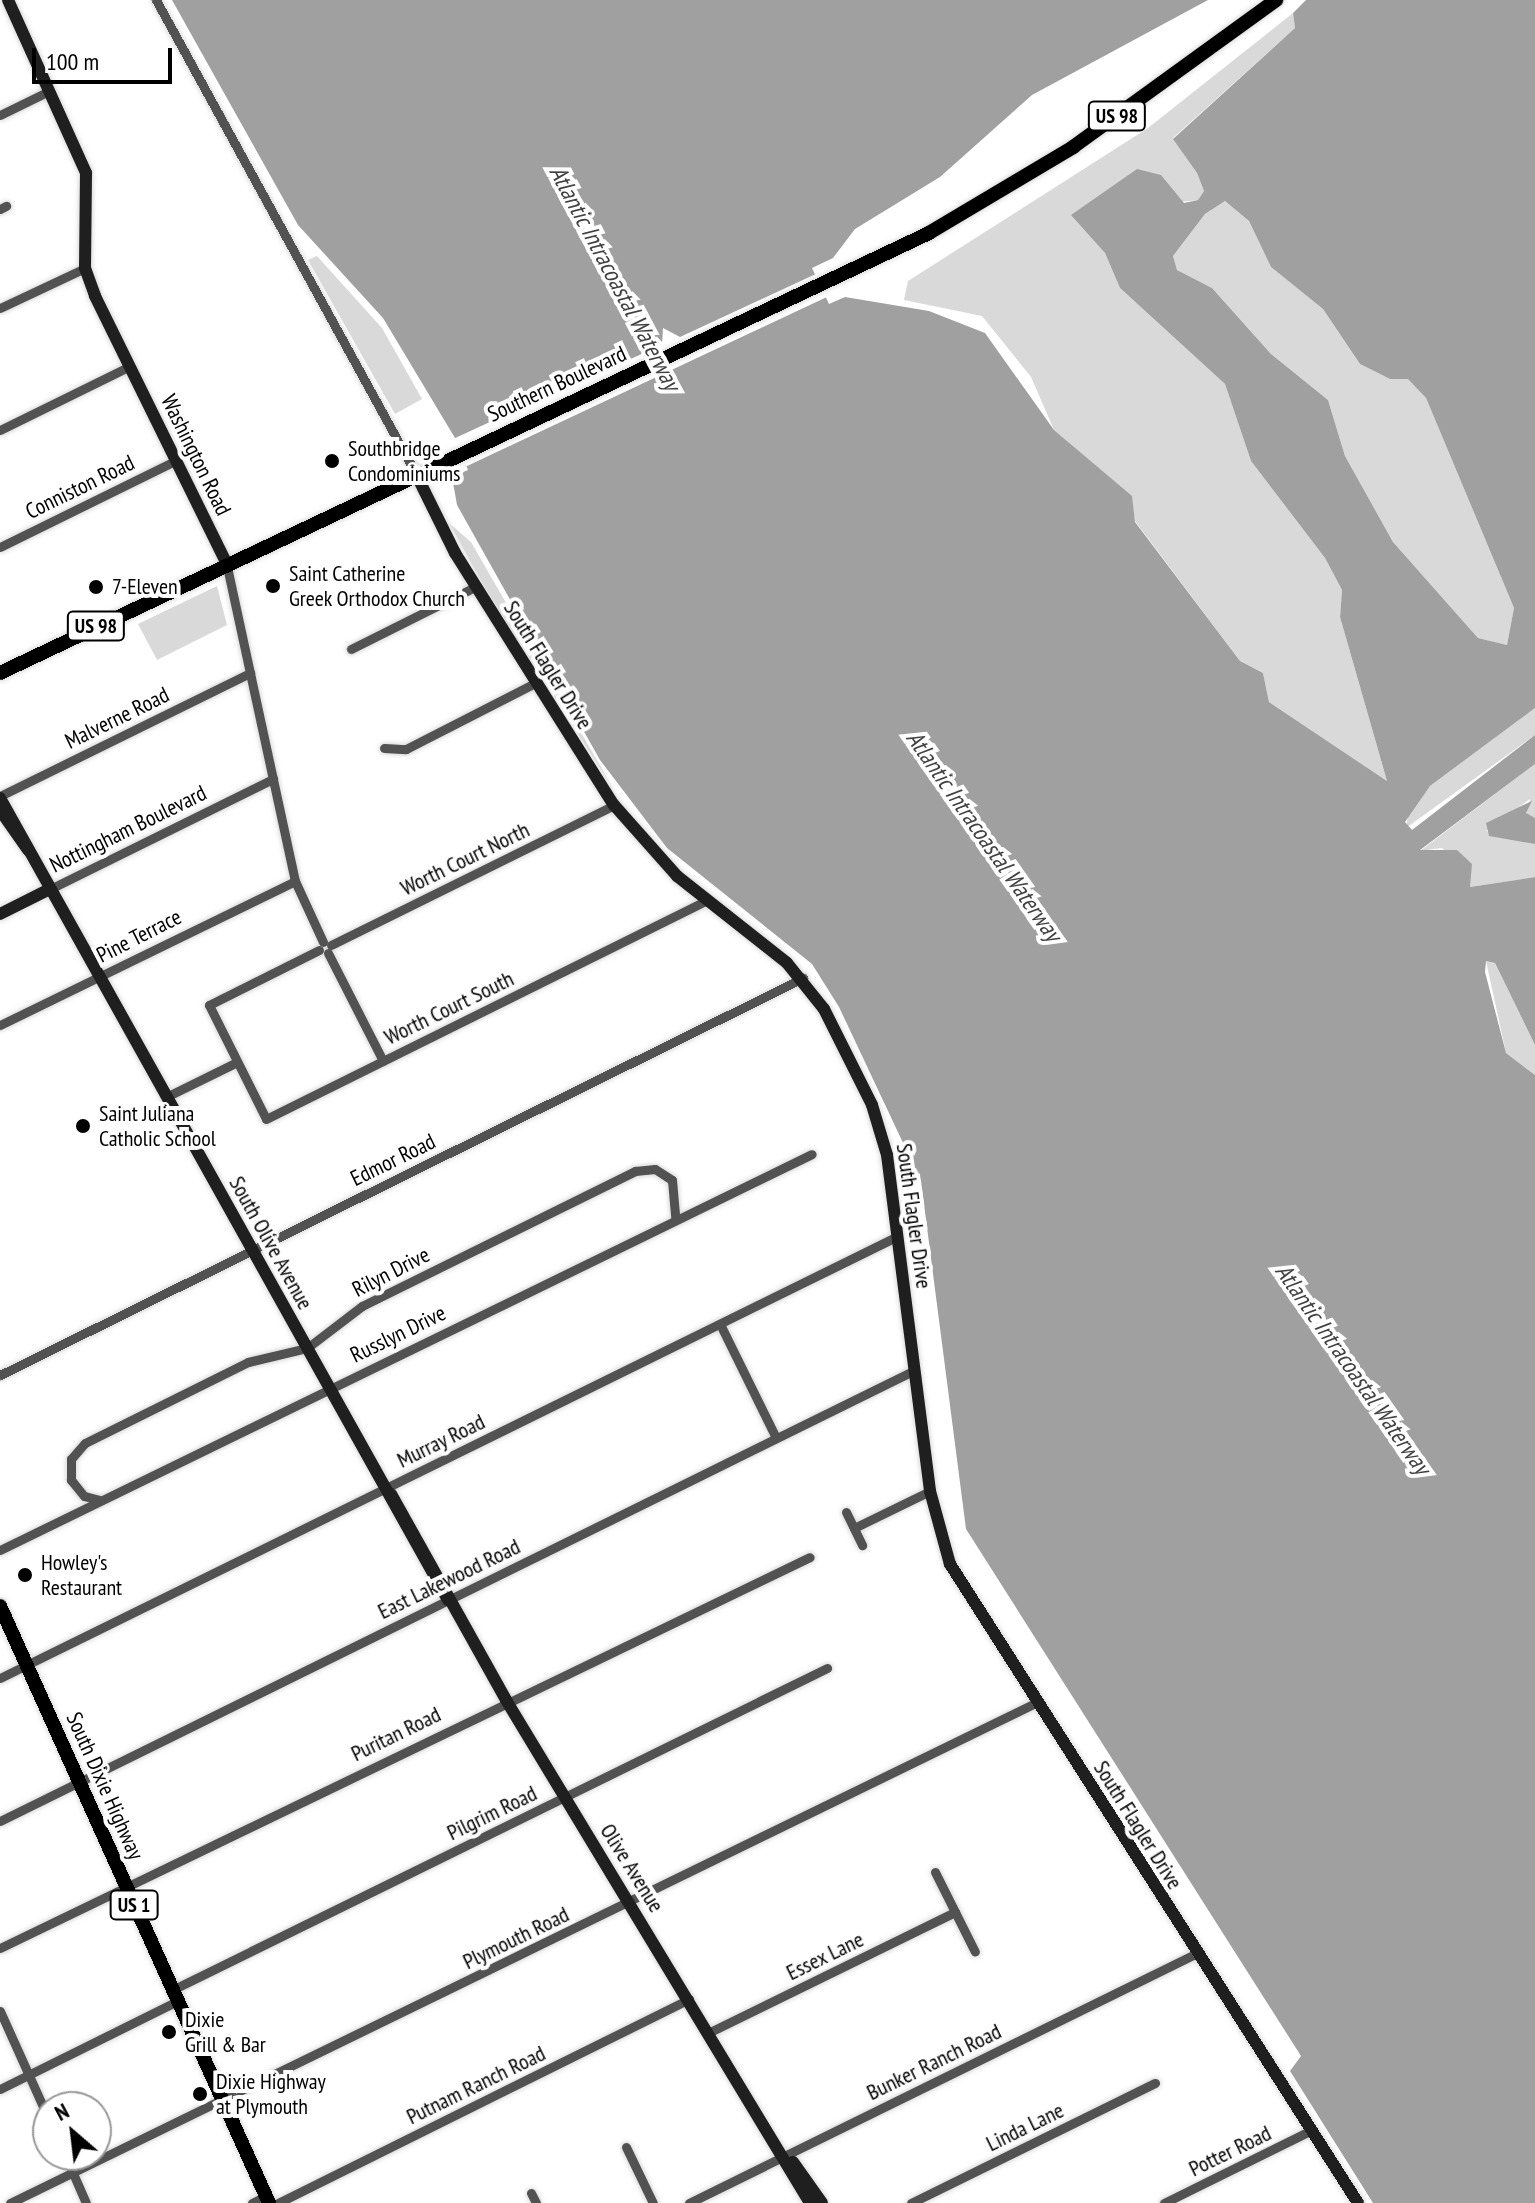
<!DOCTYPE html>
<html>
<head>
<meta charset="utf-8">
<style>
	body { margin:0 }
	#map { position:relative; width:1535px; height:2203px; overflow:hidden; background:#fff; font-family:"PT Sans Narrow",sans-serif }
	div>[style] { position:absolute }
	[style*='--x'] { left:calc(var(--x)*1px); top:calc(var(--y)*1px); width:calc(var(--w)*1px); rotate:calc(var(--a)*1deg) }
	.green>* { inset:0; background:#d9d9d9 }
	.water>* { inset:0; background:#a0a0a0 }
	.pier>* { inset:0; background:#fff }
	.roads { filter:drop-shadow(0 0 2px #dbdbdb) drop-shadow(0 0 2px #dbdbdb) }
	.street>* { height:9px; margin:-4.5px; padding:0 4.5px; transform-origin:4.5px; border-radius:4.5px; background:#525252 }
	.secondary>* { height:12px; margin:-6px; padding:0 6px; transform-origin:6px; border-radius:6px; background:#1f1f1f }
	.primary>* { height:14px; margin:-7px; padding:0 7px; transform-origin:7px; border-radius:7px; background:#000 }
	.dots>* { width:22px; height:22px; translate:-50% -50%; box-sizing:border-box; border:4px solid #fff; border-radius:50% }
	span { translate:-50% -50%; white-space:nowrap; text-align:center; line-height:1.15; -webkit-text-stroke:8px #fff; paint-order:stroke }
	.shield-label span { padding:2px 6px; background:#fff; border:2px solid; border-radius:6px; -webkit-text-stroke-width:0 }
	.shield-label { font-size:20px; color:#000; font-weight:700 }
	.street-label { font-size:22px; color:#000 }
	.poi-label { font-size:22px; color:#000 }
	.left { translate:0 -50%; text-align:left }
	.water-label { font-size:24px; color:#414141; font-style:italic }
	.north { position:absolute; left:32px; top:2091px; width:80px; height:80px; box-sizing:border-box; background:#fff; border:2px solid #999; border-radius:50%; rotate:332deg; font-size:22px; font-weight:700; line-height:32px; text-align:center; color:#000 }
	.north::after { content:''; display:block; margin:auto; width:28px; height:36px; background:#000; clip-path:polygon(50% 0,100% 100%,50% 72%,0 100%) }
	.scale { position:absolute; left:32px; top:48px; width:140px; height:36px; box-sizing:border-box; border:4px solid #000; border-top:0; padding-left:10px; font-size:24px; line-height:28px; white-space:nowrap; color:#000; -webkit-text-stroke:6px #fff; paint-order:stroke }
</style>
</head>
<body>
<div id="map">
	<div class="green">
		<i style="clip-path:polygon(1293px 13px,1295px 28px,1173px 138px,1197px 173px,1204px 191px,1198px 200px,1072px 215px,1105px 253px,1120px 288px,1225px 384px,1251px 461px,1325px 558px,1342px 590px,1340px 617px,1387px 781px,1269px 702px,1263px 673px,1240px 661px,1135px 521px,1131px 496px,1054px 430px,1031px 377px,982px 316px,904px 300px,908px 281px,1148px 128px)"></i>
		<i style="clip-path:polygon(1225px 201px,1249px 221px,1271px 267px,1323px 309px,1360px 364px,1390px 379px,1408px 378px,1426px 398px,1514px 608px,1507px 645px,1478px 638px,1393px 542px,1345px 456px,1328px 400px,1271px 354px,1212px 288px,1177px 270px,1173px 256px,1205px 214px)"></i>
		<i style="clip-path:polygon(317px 256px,382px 328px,422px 399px,395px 414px,308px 260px)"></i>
		<i style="clip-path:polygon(449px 523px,471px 542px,614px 790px,485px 588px)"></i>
		<i style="clip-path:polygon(217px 586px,227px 625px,157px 660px,138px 624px)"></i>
		<i style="clip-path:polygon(1535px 708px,1535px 735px,1406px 828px,1409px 809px,1430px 786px)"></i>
		<i style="clip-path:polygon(1535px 764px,1535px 818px,1526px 814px,1530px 799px,1486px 831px,1535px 844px,1535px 877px,1470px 887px,1467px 873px,1442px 848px,1420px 851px)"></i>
		<i style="clip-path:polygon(1486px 961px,1495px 963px,1535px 1045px,1535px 1075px,1506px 1053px)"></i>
	</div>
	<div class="water">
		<i style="clip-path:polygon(evenodd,172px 0,1208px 0,1032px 95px,940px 177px,855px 229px,833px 258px,812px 268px,829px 304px,845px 297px,929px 311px,985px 333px,1054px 430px,1132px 496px,1135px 522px,1240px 661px,1263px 673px,1269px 702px,1387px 781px,1340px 617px,1342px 590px,1325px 558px,1251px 461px,1225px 384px,1120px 288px,1105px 253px,1071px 215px,1137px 169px,1161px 175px,1184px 203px,1198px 200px,1204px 191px,1197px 173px,1173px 139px,1295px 28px,1293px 13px,1306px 0,1535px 0,1535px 708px,1430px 786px,1405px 822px,1412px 830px,1535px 735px,1535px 764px,1420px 850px,1457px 850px,1472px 864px,1470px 887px,1535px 877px,1535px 1045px,1495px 963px,1486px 961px,1485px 972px,1506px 1053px,1535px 1075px,1535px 2203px,1373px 2203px,1290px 2071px,1301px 2056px,966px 1529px,921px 1181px,839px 1007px,812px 964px,667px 848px,600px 760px,457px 505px,452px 477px,468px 470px,455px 438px,383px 318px,298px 225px,172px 0,1225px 201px,1249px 221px,1271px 267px,1323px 309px,1360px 364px,1390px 379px,1408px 379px,1426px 398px,1514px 608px,1507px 645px,1478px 638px,1393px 542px,1345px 456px,1328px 400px,1271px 354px,1212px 288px,1177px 270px,1173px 256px,1205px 214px,1225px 201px)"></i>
		<i style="clip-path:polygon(1532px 801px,1526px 813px,1535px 818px,1535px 844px,1489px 836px,1486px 823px)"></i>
	</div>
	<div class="pier">
		<i style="clip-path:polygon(818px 273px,829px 296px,465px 467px,453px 439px,590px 376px,595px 360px,608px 369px,662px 345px,663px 328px,680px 337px)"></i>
	</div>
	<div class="roads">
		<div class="street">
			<i style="--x:156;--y:0;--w:541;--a:61.25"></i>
			<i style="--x:0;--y:115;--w:50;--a:-26.1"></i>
			<i style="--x:0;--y:209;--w:7;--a:-27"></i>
			<i style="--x:0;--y:308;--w:94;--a:-25.2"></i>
			<i style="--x:0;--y:430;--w:145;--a:-26.2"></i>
			<i style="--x:0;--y:547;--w:197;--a:-26.2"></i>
			<i style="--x:226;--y:562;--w:326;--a:77.8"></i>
			<i style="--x:295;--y:881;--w:67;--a:65.3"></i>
			<i style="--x:351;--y:649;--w:139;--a:-26.6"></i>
			<i style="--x:384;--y:748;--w:22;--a:3"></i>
			<i style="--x:406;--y:749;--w:145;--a:-27.1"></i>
			<i style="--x:0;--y:796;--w:279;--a:-26.2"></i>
			<i style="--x:50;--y:889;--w:249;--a:-26.3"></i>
			<i style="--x:331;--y:945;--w:316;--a:-26.3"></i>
			<i style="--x:319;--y:950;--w:123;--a:153.4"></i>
			<i style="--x:209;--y:1005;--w:127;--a:63.4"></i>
			<i style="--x:266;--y:1119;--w:491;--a:-26.4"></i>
			<i style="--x:328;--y:953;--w:121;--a:63"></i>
			<i style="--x:0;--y:1025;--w:328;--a:-26"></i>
			<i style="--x:166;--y:1097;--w:79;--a:-26.2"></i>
			<i style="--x:720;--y:1324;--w:127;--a:63.8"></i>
			<i style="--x:0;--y:1375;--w:896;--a:-26.31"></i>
			<i style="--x:100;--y:1500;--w:16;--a:-166"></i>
			<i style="--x:84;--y:1496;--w:21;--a:-129"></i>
			<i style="--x:71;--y:1480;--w:21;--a:-90"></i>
			<i style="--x:71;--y:1459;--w:21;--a:-49"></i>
			<i style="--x:85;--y:1443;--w:182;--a:-26.4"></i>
			<i style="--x:248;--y:1362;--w:61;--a:-13.3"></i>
			<i style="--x:307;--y:1348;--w:69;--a:-37.4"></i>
			<i style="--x:362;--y:1306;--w:305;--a:-26.3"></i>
			<i style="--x:635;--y:1171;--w:20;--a:-6"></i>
			<i style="--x:655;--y:1169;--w:20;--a:33"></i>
			<i style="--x:672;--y:1180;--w:38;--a:85"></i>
			<i style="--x:846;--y:1512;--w:37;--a:64"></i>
			<i style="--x:854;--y:1528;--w:85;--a:-26"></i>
			<i style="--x:0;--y:1550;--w:903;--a:-26"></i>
			<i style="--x:0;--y:1678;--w:1001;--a:-26.21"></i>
			<i style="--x:0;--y:1821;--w:1020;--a:-26.24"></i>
			<i style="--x:935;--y:1872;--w:89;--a:63.4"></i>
			<i style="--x:0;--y:1948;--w:899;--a:-25.77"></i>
			<i style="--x:172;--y:1990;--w:730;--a:-26.18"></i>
			<i style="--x:0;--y:2011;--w:117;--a:65.8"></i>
			<i style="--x:710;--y:2032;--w:273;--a:-26.1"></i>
			<i style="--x:0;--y:2089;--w:198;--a:-26.4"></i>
			<i style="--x:626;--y:2147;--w:62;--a:64.3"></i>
			<i style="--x:65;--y:2155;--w:52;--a:66.4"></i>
			<i style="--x:531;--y:2193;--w:11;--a:63"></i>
			<i style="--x:10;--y:2203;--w:1143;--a:-26"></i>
			<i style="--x:252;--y:2203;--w:16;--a:-27"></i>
			<i style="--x:278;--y:2203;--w:459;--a:-26.4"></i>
			<i style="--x:689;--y:2203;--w:564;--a:-26.2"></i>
			<i style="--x:911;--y:2203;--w:272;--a:-26.2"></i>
			<i style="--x:1164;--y:2203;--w:165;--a:-26.3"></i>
		</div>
		<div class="secondary">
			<i style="--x:8;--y:0;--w:190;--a:65.7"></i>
			<i style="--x:86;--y:173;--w:95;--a:90.6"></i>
			<i style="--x:85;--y:268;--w:30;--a:70"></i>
			<i style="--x:95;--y:296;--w:297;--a:63.8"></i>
			<i style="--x:416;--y:474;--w:88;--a:63.7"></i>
			<i style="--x:455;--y:553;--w:298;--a:57.8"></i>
			<i style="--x:614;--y:805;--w:95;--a:48.4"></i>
			<i style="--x:677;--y:876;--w:140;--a:38.3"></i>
			<i style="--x:787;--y:963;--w:59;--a:51.2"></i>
			<i style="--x:824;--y:1009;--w:107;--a:63.4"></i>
			<i style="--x:872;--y:1105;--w:52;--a:73.3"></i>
			<i style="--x:887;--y:1155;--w:339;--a:82.7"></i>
			<i style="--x:930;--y:1491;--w:76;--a:74.7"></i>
			<i style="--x:950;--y:1564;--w:758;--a:57.44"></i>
			<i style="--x:0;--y:798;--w:919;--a:60.81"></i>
			<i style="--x:0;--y:810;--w:49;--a:55"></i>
			<i style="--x:0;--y:914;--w:56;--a:-26.6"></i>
			<i style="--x:391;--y:1494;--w:236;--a:60.8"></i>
			<i style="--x:506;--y:1700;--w:588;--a:58.85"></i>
			<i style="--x:793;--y:2162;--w:50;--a:54.7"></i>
		</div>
		<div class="primary">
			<i style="--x:0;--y:673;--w:1028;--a:-25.34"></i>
			<i style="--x:929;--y:233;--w:168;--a:-30.8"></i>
			<i style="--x:1073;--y:147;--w:251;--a:-35.9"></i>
			<i style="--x:0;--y:1606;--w:655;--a:65.74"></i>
		</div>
	</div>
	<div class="dots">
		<i style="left:332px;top:461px;background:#000"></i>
		<i style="left:273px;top:586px;background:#000"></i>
		<i style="left:96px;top:587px;background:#000"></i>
		<i style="left:83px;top:1126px;background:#000"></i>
		<i style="left:25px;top:1575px;background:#000"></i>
		<i style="left:169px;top:2032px;background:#000"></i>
		<i style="left:200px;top:2094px;background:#000"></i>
	</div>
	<div class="shield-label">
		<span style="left:1117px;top:116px">US 98</span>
		<span style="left:96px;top:626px">US 98</span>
		<span style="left:134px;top:1905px">US 1</span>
	</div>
	<div class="street-label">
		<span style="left:557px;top:384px;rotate:-25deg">Southern Boulevard</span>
		<span style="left:196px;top:455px;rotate:64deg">Washington Road</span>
		<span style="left:80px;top:487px;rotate:-26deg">Conniston Road</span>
		<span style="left:548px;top:665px;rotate:58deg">South Flagler Drive</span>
		<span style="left:117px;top:718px;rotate:-26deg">Malverne Road</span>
		<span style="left:128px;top:829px;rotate:-26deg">Nottingham Boulevard</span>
		<span style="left:465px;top:859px;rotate:-26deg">Worth Court North</span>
		<span style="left:139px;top:936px;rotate:-27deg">Pine Terrace</span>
		<span style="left:449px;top:1008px;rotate:-26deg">Worth Court South</span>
		<span style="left:393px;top:1160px;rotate:-26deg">Edmor Road</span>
		<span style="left:914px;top:1216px;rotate:82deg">South Flagler Drive</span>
		<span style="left:271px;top:1243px;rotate:61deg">South Olive Avenue</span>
		<span style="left:391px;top:1272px;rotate:-27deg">Rilyn Drive</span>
		<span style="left:398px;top:1334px;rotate:-26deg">Russlyn Drive</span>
		<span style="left:441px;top:1441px;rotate:-26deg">Murray Road</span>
		<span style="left:449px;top:1579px;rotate:-26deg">East Lakewood Road</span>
		<span style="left:396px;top:1734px;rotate:-26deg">Puritan Road</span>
		<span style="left:105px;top:1786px;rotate:66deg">South Dixie Highway</span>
		<span style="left:492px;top:1813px;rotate:-26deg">Pilgrim Road</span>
		<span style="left:1138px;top:1825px;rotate:58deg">South Flagler Drive</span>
		<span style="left:632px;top:1868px;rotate:58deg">Olive Avenue</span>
		<span style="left:516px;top:1938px;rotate:-26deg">Plymouth Road</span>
		<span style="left:825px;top:1956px;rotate:-26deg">Essex Lane</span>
		<span style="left:934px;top:2062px;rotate:-26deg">Bunker Ranch Road</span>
		<span style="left:476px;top:2085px;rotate:-26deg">Putnam Ranch Road</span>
		<span style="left:1025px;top:2127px;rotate:-26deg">Linda Lane</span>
		<span style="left:1230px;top:2151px;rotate:-26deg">Potter Road</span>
	</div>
	<div class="poi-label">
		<span class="left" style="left:348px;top:461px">Southbridge<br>Condominiums</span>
		<span class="left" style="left:289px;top:586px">Saint Catherine<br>Greek Orthodox Church</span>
		<span class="left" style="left:112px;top:587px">7-Eleven</span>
		<span class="left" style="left:99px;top:1126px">Saint Juliana<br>Catholic School</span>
		<span class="left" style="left:41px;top:1575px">Howley's<br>Restaurant</span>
		<span class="left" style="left:185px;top:2032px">Dixie<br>Grill &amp; Bar</span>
		<span class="left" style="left:216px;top:2094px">Dixie Highway<br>at Plymouth</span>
	</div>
	<div class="water-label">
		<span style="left:615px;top:278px;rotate:62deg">Atlantic Intracoastal Waterway</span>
		<span style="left:984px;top:836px;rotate:55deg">Atlantic Intracoastal Waterway</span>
		<span style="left:1353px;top:1369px;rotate:55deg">Atlantic Intracoastal Waterway</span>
	</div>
	<div class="north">N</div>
	<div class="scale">100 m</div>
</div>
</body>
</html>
